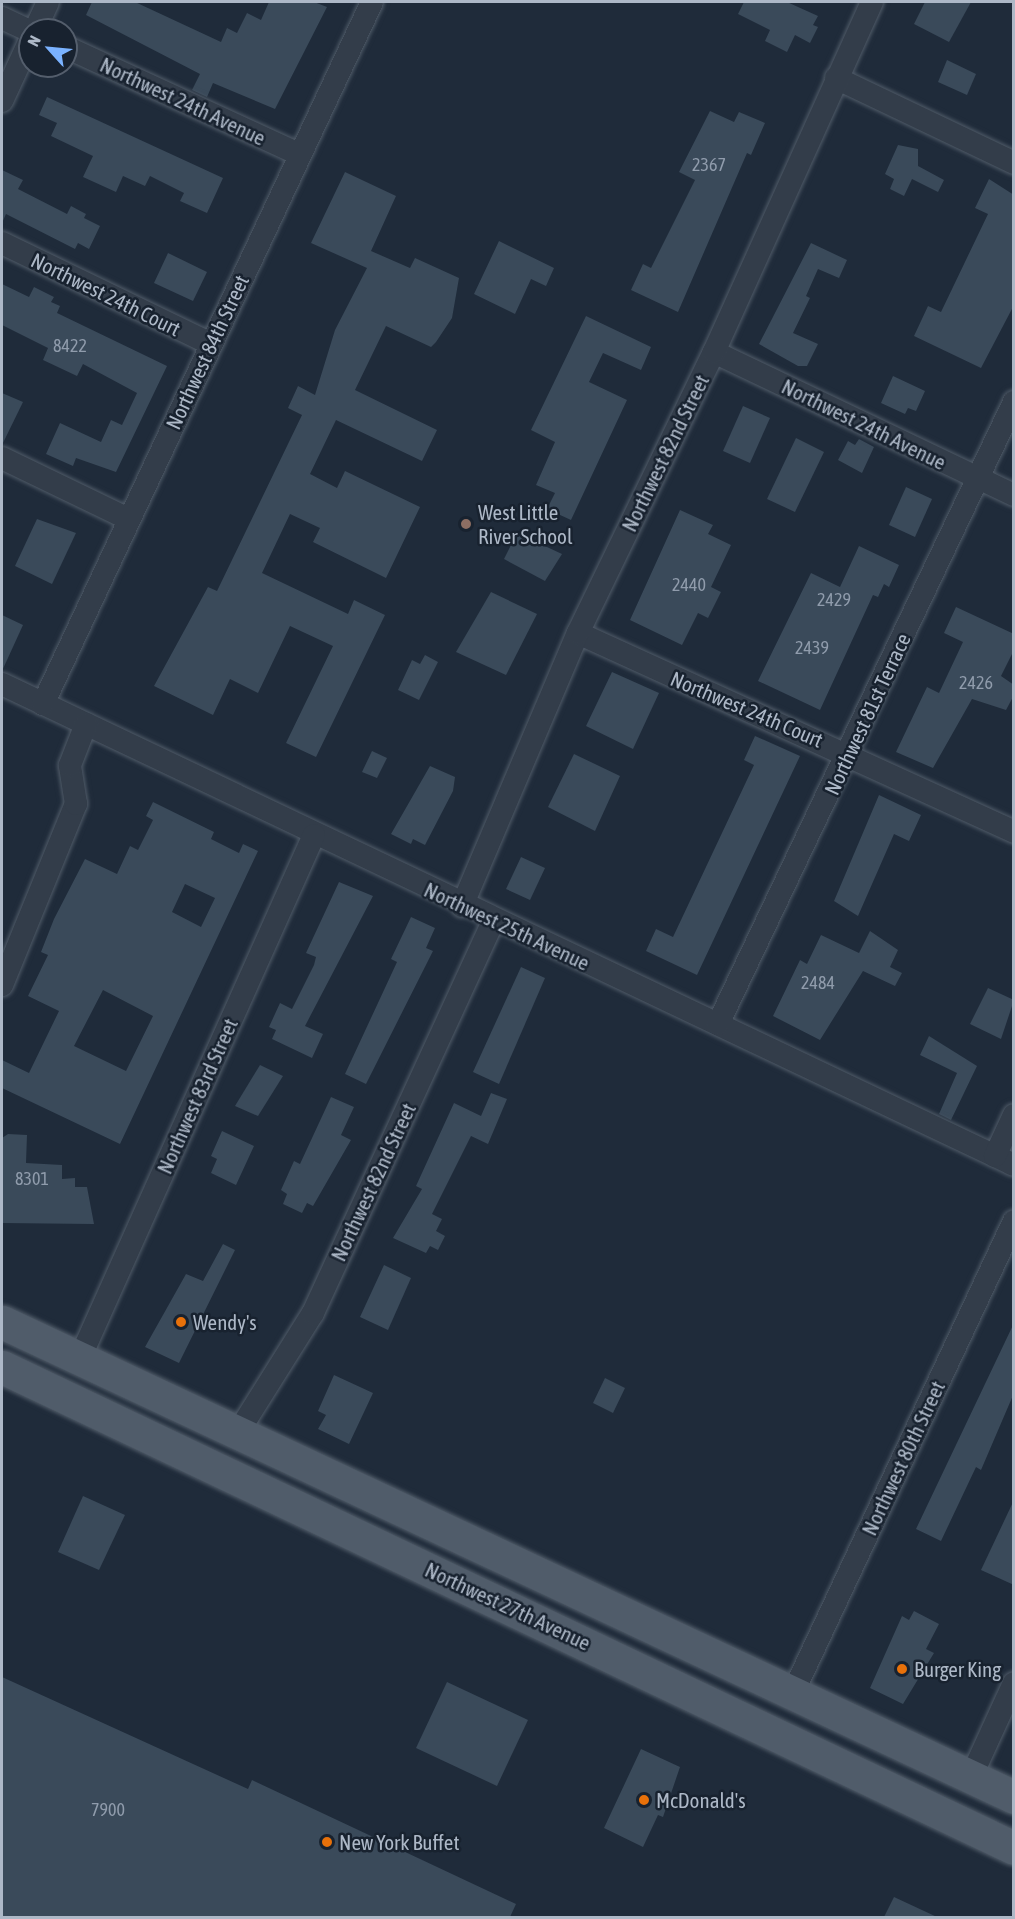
<!DOCTYPE html>
<html>
<head>
<meta charset="utf-8">
<style>
	body { margin:0 }
	#map { position:relative; width:1015px; height:1919px; overflow:hidden; background:#1f2b3a; font-family:"Asap Condensed",sans-serif }
	div>[style] { position:absolute }
	[style*='--x'] { left:calc(var(--x)*1px); top:calc(var(--y)*1px); width:calc(var(--w)*1px); rotate:calc(var(--a)*1deg) }
	.building>* { inset:0; background:#3a4a5a }
	.roads { filter:drop-shadow(0 0 2px #505b68) drop-shadow(0 0 2px #505b68) }
	.street>* { height:22px; margin:-11px; padding:0 11px; transform-origin:11px; border-radius:11px; background:#333d4a }
	.primary>* { height:33px; margin:-16.5px; padding:0 16.5px; transform-origin:16.5px; border-radius:16.5px; background:#505c6a }
	.dots>* { width:16px; height:16px; translate:-50% -50%; box-sizing:border-box; border:3px solid #18222f; border-radius:50% }
	span { translate:-50% -50%; white-space:nowrap; text-align:center; line-height:1.15; -webkit-text-stroke:5px #18222f; paint-order:stroke }
	.number-label { font-size:18px; color:#909cac }
	.number-label span { -webkit-text-stroke-width:0 }
	.street-label { font-size:21px; color:#adb8c7 }
	.poi-label { font-size:21px; color:#adb8c7 }
	.left { translate:0 -50%; text-align:left }
	.frame { position:absolute; inset:0; border:3px solid #adb8c7; pointer-events:none }
	.north { position:absolute; left:18px; top:18px; width:60px; height:60px; box-sizing:border-box; background:#18222f; border:2px solid #545e6c; border-radius:50%; rotate:297deg; font-size:16px; font-weight:700; line-height:24px; text-align:center; color:#adb8c7 }
	.north::after { content:''; display:block; margin:auto; width:21px; height:27px; background:#7ab2ff; clip-path:polygon(50% 0,100% 100%,50% 72%,0 100%) }
</style>
</head>
<body>
<div id="map">
	<div class="building">
		<i style="clip-path:polygon(92px 2px,135px 2px,221px 42px,227px 28px,237px 33px,247px 13px,261px 20px,269px 2px,314px 2px,327px 7px,275px 109px,213px 83px,207px 97px,192px 90px,200px 74px,86px 15px)"></i>
		<i style="clip-path:polygon(744px 2px,787px 2px,818px 16px,813px 25px,818px 27px,810px 43px,795px 35px,787px 52px,765px 41px,770px 30px,738px 14px)"></i>
		<i style="clip-path:polygon(925px 2px,971px 2px,949px 42px,914px 24px)"></i>
		<i style="clip-path:polygon(947px 60px,976px 74px,967px 95px,938px 82px)"></i>
		<i style="clip-path:polygon(47px 97px,223px 178px,207px 213px,180px 201px,184px 193px,150px 176px,145px 186px,123px 176px,116px 192px,83px 177px,93px 156px,51px 136px,57px 123px,39px 115px)"></i>
		<i style="clip-path:polygon(710px 111px,734px 122px,739px 112px,765px 123px,751px 155px,747px 153px,678px 312px,631px 290px,643px 264px,651px 268px,695px 180px,679px 172px)"></i>
		<i style="clip-path:polygon(898px 145px,918px 149px,918px 166px,944px 180px,938px 192px,912px 179px,904px 196px,890px 189px,894px 179px,885px 174px)"></i>
		<i style="clip-path:polygon(2px 170px,23px 180px,18px 189px,67px 214px,71px 206px,86px 214px,84px 218px,100px 226px,89px 249px,78px 243px,75px 249px,6px 214px,2px 223px)"></i>
		<i style="clip-path:polygon(345px 172px,396px 196px,371px 251px,410px 268px,415px 258px,459px 278px,452px 318px,436px 342px,431px 347px,386px 326px,355px 390px,437px 430px,422px 461px,336px 420px,310px 474px,337px 488px,345px 471px,420px 507px,386px 578px,313px 542px,320px 528px,290px 514px,262px 573px,348px 614px,354px 600px,385px 615px,316px 757px,286px 743px,333px 646px,290px 626px,258px 693px,230px 679px,213px 715px,154px 686px,208px 587px,217px 591px,302px 415px,288px 408px,298px 386px,315px 395px,335px 330px,367px 268px,311px 243px)"></i>
		<i style="clip-path:polygon(989px 179px,1014px 195px,1014px 305px,981px 368px,914px 336px,928px 306px,941px 312px,988px 214px,975px 208px)"></i>
		<i style="clip-path:polygon(499px 241px,554px 268px,546px 286px,531px 279px,515px 314px,474px 294px)"></i>
		<i style="clip-path:polygon(811px 243px,847px 260px,839px 278px,818px 269px,806px 296px,810px 298px,793px 333px,818px 344px,807px 366px,798px 366px,759px 344px)"></i>
		<i style="clip-path:polygon(168px 253px,207px 272px,193px 301px,154px 283px)"></i>
		<i style="clip-path:polygon(2px 284px,29px 297px,34px 287px,54px 297px,51px 302px,60px 306px,57px 313px,167px 366px,116px 472px,76px 458px,73px 466px,46px 454px,60px 423px,101px 442px,111px 420px,122px 425px,137px 393px,83px 364px,77px 376px,43px 360px,48px 348px,2px 325px)"></i>
		<i style="clip-path:polygon(586px 316px,651px 347px,641px 370px,603px 353px,589px 382px,627px 400px,571px 520px,547px 509px,555px 493px,536px 485px,555px 442px,531px 430px)"></i>
		<i style="clip-path:polygon(893px 376px,925px 391px,916px 411px,908px 408px,905px 414px,881px 403px)"></i>
		<i style="clip-path:polygon(2px 393px,23px 402px,2px 445px)"></i>
		<i style="clip-path:polygon(743px 406px,770px 418px,750px 463px,723px 451px)"></i>
		<i style="clip-path:polygon(796px 438px,824px 452px,795px 512px,767px 499px)"></i>
		<i style="clip-path:polygon(859px 439px,874px 447px,862px 473px,838px 460px,848px 441px,855px 445px)"></i>
		<i style="clip-path:polygon(906px 487px,932px 499px,915px 537px,889px 525px)"></i>
		<i style="clip-path:polygon(680px 510px,713px 525px,708px 534px,731px 545px,711px 587px,721px 592px,708px 618px,698px 613px,682px 645px,630px 620px)"></i>
		<i style="clip-path:polygon(37px 519px,76px 533px,52px 584px,15px 566px)"></i>
		<i style="clip-path:polygon(517px 533px,562px 554px,545px 581px,504px 559px)"></i>
		<i style="clip-path:polygon(859px 546px,899px 565px,889px 587px,884px 584px,878px 597px,873px 595px,820px 710px,758px 681px,811px 573px,840px 587px)"></i>
		<i style="clip-path:polygon(491px 592px,537px 614px,506px 675px,456px 652px)"></i>
		<i style="clip-path:polygon(956px 607px,1014px 634px,1014px 650px,1001px 676px,1014px 685px,1014px 695px,1006px 710px,972px 699px,933px 768px,896px 752px,927px 687px,939px 693px,963px 642px,944px 633px)"></i>
		<i style="clip-path:polygon(2px 615px,23px 625px,2px 671px)"></i>
		<i style="clip-path:polygon(425px 655px,438px 662px,419px 700px,398px 690px,412px 660px,420px 664px)"></i>
		<i style="clip-path:polygon(612px 672px,659px 693px,633px 749px,586px 726px)"></i>
		<i style="clip-path:polygon(755px 736px,800px 756px,697px 975px,646px 951px,656px 929px,673px 937px,754px 765px,744px 760px)"></i>
		<i style="clip-path:polygon(372px 751px,387px 758px,377px 778px,362px 772px)"></i>
		<i style="clip-path:polygon(574px 754px,620px 776px,595px 831px,548px 807px)"></i>
		<i style="clip-path:polygon(430px 766px,455px 777px,453px 791px,425px 845px,413px 839px,411px 844px,391px 834px)"></i>
		<i style="clip-path:polygon(879px 795px,921px 815px,909px 841px,894px 834px,858px 916px,834px 901px)"></i>
		<i style="clip-path:polygon(evenodd,153px 802px,214px 832px,211px 839px,239px 853px,243px 844px,258px 851px,120px 1144px,2px 1088px,2px 1060px,29px 1073px,59px 1011px,28px 996px,48px 955px,41px 952px,54px 919px,85px 859px,117px 874px,130px 846px,138px 850px,153px 820px,146px 816px,153px 802px,185px 884px,215px 898px,201px 927px,172px 912px,185px 884px,153px 802px,103px 990px,153px 1016px,126px 1071px,74px 1046px,103px 990px)"></i>
		<i style="clip-path:polygon(521px 857px,545px 868px,530px 900px,506px 889px)"></i>
		<i style="clip-path:polygon(339px 882px,373px 896px,305px 1026px,323px 1034px,312px 1058px,272px 1039px,276px 1030px,269px 1027px,280px 1003px,292px 1009px,314px 965px,316px 957px,306px 953px)"></i>
		<i style="clip-path:polygon(411px 917px,435px 928px,426px 948px,433px 951px,366px 1084px,345px 1074px,397px 962px,391px 959px)"></i>
		<i style="clip-path:polygon(870px 931px,898px 950px,890px 967px,902px 973px,895px 986px,863px 971px,820px 1040px,773px 1016px,800px 960px,807px 964px,821px 935px,859px 953px)"></i>
		<i style="clip-path:polygon(521px 967px,545px 978px,499px 1084px,473px 1072px)"></i>
		<i style="clip-path:polygon(988px 988px,1014px 1000px,1001px 1039px,970px 1024px)"></i>
		<i style="clip-path:polygon(929px 1036px,977px 1066px,951px 1120px,939px 1114px,957px 1073px,920px 1055px)"></i>
		<i style="clip-path:polygon(260px 1065px,283px 1076px,258px 1116px,235px 1106px)"></i>
		<i style="clip-path:polygon(491px 1093px,507px 1099px,488px 1144px,471px 1136px,432px 1214px,442px 1219px,436px 1231px,445px 1236px,438px 1250px,430px 1246px,426px 1253px,393px 1238px,422px 1189px,416px 1186px,454px 1103px,481px 1116px)"></i>
		<i style="clip-path:polygon(331px 1097px,354px 1107px,341px 1135px,351px 1140px,313px 1206px,307px 1203px,302px 1213px,283px 1204px,287px 1194px,281px 1190px,294px 1161px,300px 1164px)"></i>
		<i style="clip-path:polygon(222px 1131px,254px 1146px,236px 1185px,211px 1173px,217px 1159px,211px 1156px)"></i>
		<i style="clip-path:polygon(8px 1134px,27px 1135px,26px 1163px,62px 1165px,62px 1179px,75px 1178px,75px 1187px,87px 1187px,94px 1224px,2px 1223px,2px 1138px)"></i>
		<i style="clip-path:polygon(223px 1244px,235px 1250px,179px 1363px,145px 1347px,186px 1274px,203px 1281px)"></i>
		<i style="clip-path:polygon(384px 1265px,411px 1278px,388px 1330px,360px 1317px)"></i>
		<i style="clip-path:polygon(1014px 1323px,1014px 1393px,981px 1470px,976px 1467px,941px 1541px,916px 1529px)"></i>
		<i style="clip-path:polygon(334px 1375px,373px 1393px,349px 1444px,318px 1429px,326px 1415px,318px 1411px)"></i>
		<i style="clip-path:polygon(605px 1378px,625px 1388px,613px 1413px,593px 1403px)"></i>
		<i style="clip-path:polygon(83px 1496px,125px 1515px,99px 1570px,58px 1552px)"></i>
		<i style="clip-path:polygon(1014px 1500px,1014px 1585px,981px 1570px)"></i>
		<i style="clip-path:polygon(914px 1611px,939px 1624px,926px 1649px,934px 1653px,903px 1704px,870px 1688px,902px 1616px,909px 1620px)"></i>
		<i style="clip-path:polygon(2px 1677px,248px 1789px,252px 1780px,516px 1904px,510px 1917px,2px 1917px)"></i>
		<i style="clip-path:polygon(447px 1682px,528px 1720px,497px 1786px,416px 1748px)"></i>
		<i style="clip-path:polygon(641px 1749px,680px 1767px,663px 1817px,658px 1815px,643px 1847px,604px 1828px)"></i>
		<i style="clip-path:polygon(894px 1897px,937px 1917px,884px 1917px)"></i>
	</div>
	<div class="roads">
		<div class="street">
			<i style="--x:2;--y:18;--w:31;--a:25"></i>
			<i style="--x:35;--y:30;--w:31;--a:-65"></i>
			<i style="--x:66;--y:47;--w:256;--a:24.7"></i>
			<i style="--x:836;--y:78;--w:197;--a:25.5"></i>
			<i style="--x:2;--y:101;--w:67;--a:-65.3"></i>
			<i style="--x:2;--y:243;--w:232;--a:25.8"></i>
			<i style="--x:714;--y:352;--w:332;--a:25.5"></i>
			<i style="--x:2;--y:458;--w:140;--a:25.8"></i>
			<i style="--x:578;--y:633;--w:479;--a:24.5"></i>
			<i style="--x:2;--y:684;--w:1120;--a:25.42"></i>
			<i style="--x:43;--y:704;--w:775;--a:-64.89"></i>
			<i style="--x:462;--y:906;--w:297;--a:-67"></i>
			<i style="--x:578;--y:633;--w:312;--a:-64.2"></i>
			<i style="--x:714;--y:352;--w:384;--a:-65.7"></i>
			<i style="--x:2;--y:985;--w:196;--a:-67.8"></i>
			<i style="--x:76;--y:804;--w:39;--a:-99"></i>
			<i style="--x:70;--y:765;--w:44;--a:-68.7"></i>
			<i style="--x:718;--y:1024;--w:689;--a:-64.55"></i>
			<i style="--x:995;--y:1156;--w:45;--a:-65.1"></i>
			<i style="--x:80;--y:1358;--w:573;--a:-65.9"></i>
			<i style="--x:237;--y:1434;--w:143;--a:-57.9"></i>
			<i style="--x:313;--y:1313;--w:431;--a:-65.3"></i>
			<i style="--x:792;--y:1695;--w:523;--a:-64.9"></i>
			<i style="--x:971;--y:1777;--w:103;--a:-65.4"></i>
		</div>
		<div class="primary">
			<i style="--x:2;--y:1322;--w:1118;--a:25.14"></i>
			<i style="--x:2;--y:1367;--w:1120;--a:25.42"></i>
		</div>
	</div>
	<div class="dots">
		<i style="left:466px;top:524px;background:#8d6e63"></i>
		<i style="left:181px;top:1322px;background:#e8710a"></i>
		<i style="left:902px;top:1669px;background:#e8710a"></i>
		<i style="left:644px;top:1800px;background:#e8710a"></i>
		<i style="left:327px;top:1842px;background:#e8710a"></i>
	</div>
	<div class="number-label">
		<span style="left:709px;top:165px">2367</span>
		<span style="left:70px;top:346px">8422</span>
		<span style="left:689px;top:585px">2440</span>
		<span style="left:834px;top:600px">2429</span>
		<span style="left:812px;top:648px">2439</span>
		<span style="left:976px;top:683px">2426</span>
		<span style="left:818px;top:983px">2484</span>
		<span style="left:32px;top:1179px">8301</span>
		<span style="left:108px;top:1810px">7900</span>
	</div>
	<div class="street-label">
		<span style="left:183px;top:101px;rotate:25deg">Northwest 24th Avenue</span>
		<span style="left:106px;top:294px;rotate:26deg">Northwest 24th Court</span>
		<span style="left:207px;top:352px;rotate:-65deg">Northwest 84th Street</span>
		<span style="left:864px;top:424px;rotate:26deg">Northwest 24th Avenue</span>
		<span style="left:665px;top:453px;rotate:-64deg">Northwest 82nd Street</span>
		<span style="left:747px;top:709px;rotate:23deg">Northwest 24th Court</span>
		<span style="left:867px;top:714px;rotate:-65deg">Northwest 81st Terrace</span>
		<span style="left:507px;top:926px;rotate:25deg">Northwest 25th Avenue</span>
		<span style="left:197px;top:1096px;rotate:-66deg">Northwest 83rd Street</span>
		<span style="left:373px;top:1182px;rotate:-65deg">Northwest 82nd Street</span>
		<span style="left:903px;top:1458px;rotate:-65deg">Northwest 80th Street</span>
		<span style="left:508px;top:1606px;rotate:25deg">Northwest 27th Avenue</span>
	</div>
	<div class="poi-label">
		<span class="left" style="left:478px;top:524px">West Little<br>River School</span>
		<span class="left" style="left:193px;top:1322px">Wendy's</span>
		<span class="left" style="left:914px;top:1669px">Burger King</span>
		<span class="left" style="left:656px;top:1800px">McDonald's</span>
		<span class="left" style="left:339px;top:1842px">New York Buffet</span>
	</div>
	<div class="frame"></div>
	<div class="north">N</div>
</div>
</body>
</html>
